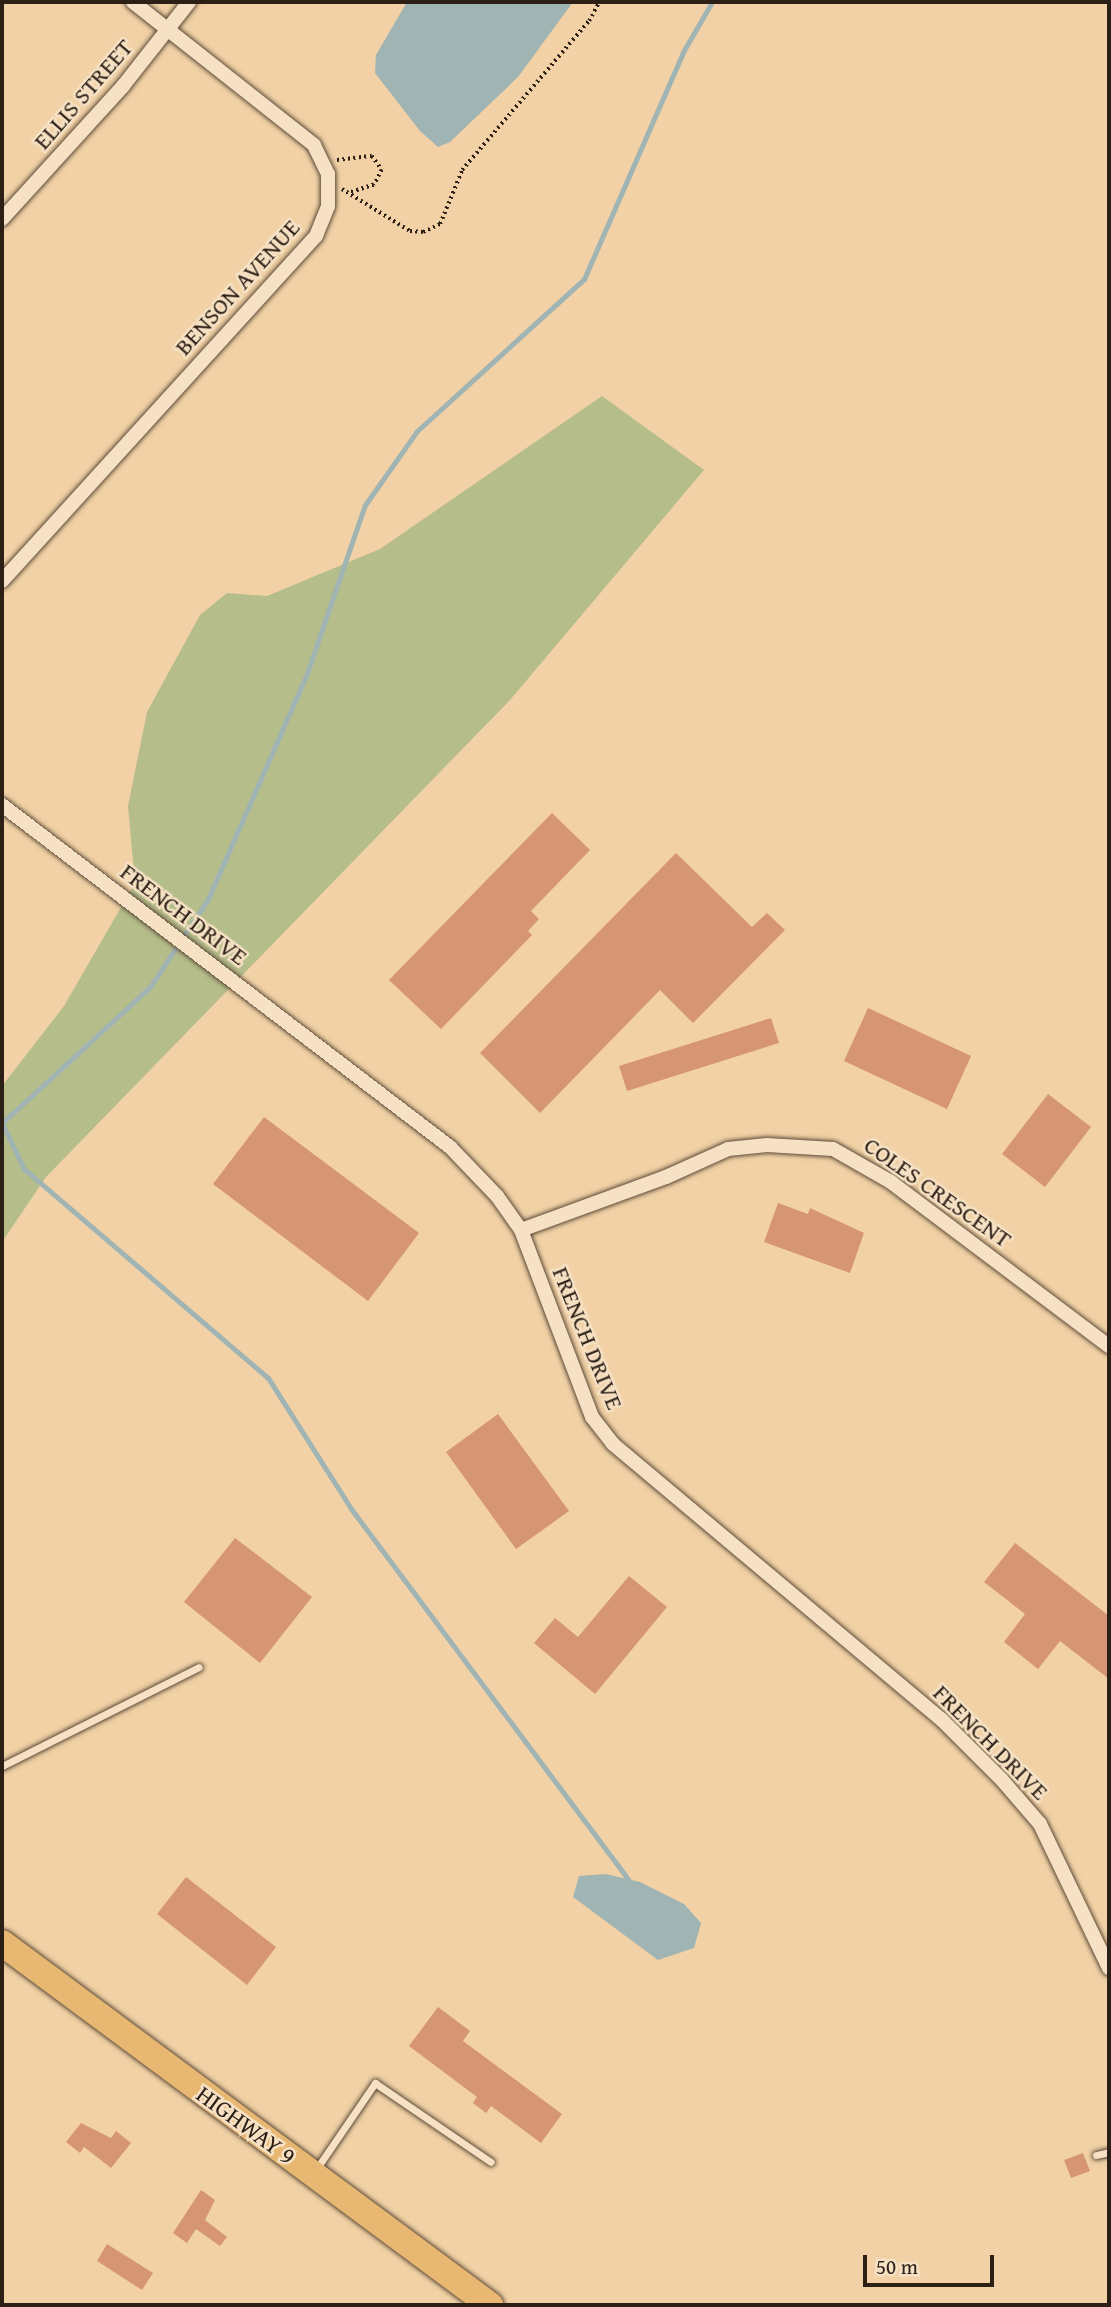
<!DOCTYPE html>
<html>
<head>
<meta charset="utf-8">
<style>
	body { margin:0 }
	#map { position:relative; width:1111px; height:2307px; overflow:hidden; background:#f1d1a5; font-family:"Gentium Book Plus",serif }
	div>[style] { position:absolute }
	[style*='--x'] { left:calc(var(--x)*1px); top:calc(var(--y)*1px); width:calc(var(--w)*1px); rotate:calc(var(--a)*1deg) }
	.green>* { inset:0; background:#b5bd8a }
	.water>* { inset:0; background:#a0b4b3 }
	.stream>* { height:5px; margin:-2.5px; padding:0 2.5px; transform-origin:2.5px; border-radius:2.5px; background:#a0b4b3 }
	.building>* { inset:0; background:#d69574 }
	.path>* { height:3.5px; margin-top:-1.75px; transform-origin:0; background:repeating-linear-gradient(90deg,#2c1f16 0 2px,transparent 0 5.5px) }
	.roads { filter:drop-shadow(0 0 2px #5d4c3a) drop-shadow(0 0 2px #5d4c3a) }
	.lane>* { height:7px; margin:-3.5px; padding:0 3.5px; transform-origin:3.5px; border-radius:3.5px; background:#f6e1c4 }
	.street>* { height:14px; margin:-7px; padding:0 7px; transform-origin:7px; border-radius:7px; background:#f6e1c4 }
	.highway>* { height:26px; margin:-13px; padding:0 13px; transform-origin:13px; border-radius:13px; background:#e8b872 }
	span { translate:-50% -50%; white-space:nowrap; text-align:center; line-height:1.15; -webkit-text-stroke:5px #f6e1c4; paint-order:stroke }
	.street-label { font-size:24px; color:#2c1f16 }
	.frame { position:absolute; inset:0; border:4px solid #2c1f16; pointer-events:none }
	.scale { position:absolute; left:863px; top:2255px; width:131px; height:32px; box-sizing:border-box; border:4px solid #2c1f16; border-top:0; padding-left:9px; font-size:21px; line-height:24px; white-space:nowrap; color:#2c1f16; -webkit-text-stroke:5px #f6e1c4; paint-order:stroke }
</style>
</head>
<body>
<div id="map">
	<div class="green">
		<i style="clip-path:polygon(602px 396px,704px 470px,510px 700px,46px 1177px,2px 1242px,2px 1086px,64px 1006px,135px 883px,128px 806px,147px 712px,200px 615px,227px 593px,267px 596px,380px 549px)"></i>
	</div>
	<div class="water">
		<i style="clip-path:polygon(407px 2px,573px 2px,518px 77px,450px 142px,438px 147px,420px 131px,375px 73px,376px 55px)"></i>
		<i style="clip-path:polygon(606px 1874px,640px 1882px,684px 1904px,701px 1923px,694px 1948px,658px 1960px,573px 1897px,579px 1876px)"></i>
	</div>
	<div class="stream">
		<i style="--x:628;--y:1879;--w:464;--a:-126.8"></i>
		<i style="--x:350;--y:1507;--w:153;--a:-122.4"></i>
		<i style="--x:268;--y:1378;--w:321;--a:-139.4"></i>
		<i style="--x:24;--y:1169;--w:51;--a:-115.6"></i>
		<i style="--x:2;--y:1123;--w:201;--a:-42.6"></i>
		<i style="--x:150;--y:987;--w:105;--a:-56.6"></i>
		<i style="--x:208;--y:899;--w:247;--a:-66.3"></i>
		<i style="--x:307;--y:673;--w:178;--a:-71"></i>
		<i style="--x:365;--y:505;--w:90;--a:-54.9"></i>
		<i style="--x:417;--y:431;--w:226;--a:-42.3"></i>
		<i style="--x:584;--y:279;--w:248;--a:-66.4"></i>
		<i style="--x:683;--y:52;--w:58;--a:-59.9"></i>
	</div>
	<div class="building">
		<i style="clip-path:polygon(552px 813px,590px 850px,531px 911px,539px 919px,528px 931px,532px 935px,441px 1029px,389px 980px)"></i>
		<i style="clip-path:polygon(676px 853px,752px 927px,767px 913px,785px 930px,693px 1023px,660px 990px,540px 1113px,480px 1053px)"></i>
		<i style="clip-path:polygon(868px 1008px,971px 1056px,947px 1109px,844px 1061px)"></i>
		<i style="clip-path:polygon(771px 1018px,779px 1043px,627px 1091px,619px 1066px)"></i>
		<i style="clip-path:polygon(1048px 1094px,1091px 1127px,1045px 1187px,1002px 1154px)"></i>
		<i style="clip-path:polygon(264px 1117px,419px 1233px,368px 1301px,213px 1184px)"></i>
		<i style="clip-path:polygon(778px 1203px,808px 1214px,810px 1208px,864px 1233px,850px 1273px,764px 1242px)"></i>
		<i style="clip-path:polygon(498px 1414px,569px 1511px,516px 1549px,446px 1452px)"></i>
		<i style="clip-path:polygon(235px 1538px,312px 1597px,260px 1663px,184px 1602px)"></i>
		<i style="clip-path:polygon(1015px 1543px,1109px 1616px,1109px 1679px,1060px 1641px,1038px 1669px,1004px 1642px,1025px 1614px,984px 1582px)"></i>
		<i style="clip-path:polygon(629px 1576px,667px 1607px,595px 1694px,534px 1643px,555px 1618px,578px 1637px)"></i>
		<i style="clip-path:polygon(186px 1877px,276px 1947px,247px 1985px,157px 1914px)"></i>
		<i style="clip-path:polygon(438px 2007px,470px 2031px,463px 2041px,562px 2114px,541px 2143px,491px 2106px,486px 2113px,473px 2103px,477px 2097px,409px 2046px)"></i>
		<i style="clip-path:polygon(81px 2123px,111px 2138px,116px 2131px,131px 2143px,111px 2168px,84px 2147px,80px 2153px,66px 2142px)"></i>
		<i style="clip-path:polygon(1083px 2153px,1090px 2171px,1071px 2178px,1064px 2160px)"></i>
		<i style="clip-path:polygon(201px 2190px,215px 2200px,205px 2220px,227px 2237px,220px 2246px,196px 2229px,187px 2243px,173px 2233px)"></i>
		<i style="clip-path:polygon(107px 2244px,153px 2273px,142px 2290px,97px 2261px)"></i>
	</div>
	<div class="path">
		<i style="--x:337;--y:160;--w:35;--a:-7"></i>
		<i style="--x:372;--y:156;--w:17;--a:54"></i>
		<i style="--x:382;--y:170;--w:17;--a:118"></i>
		<i style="--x:374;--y:185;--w:25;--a:162"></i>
		<i style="--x:342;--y:189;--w:80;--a:31.7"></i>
		<i style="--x:410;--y:231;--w:13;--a:4"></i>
		<i style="--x:423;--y:232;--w:19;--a:-25"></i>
		<i style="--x:440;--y:224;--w:58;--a:-67.8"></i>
		<i style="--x:462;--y:170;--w:196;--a:-49.6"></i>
		<i style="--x:589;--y:21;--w:21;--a:-62"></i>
	</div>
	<div class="roads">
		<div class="lane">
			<i style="--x:2;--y:1766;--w:220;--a:-26.7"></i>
			<i style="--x:1096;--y:2155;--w:13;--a:-13"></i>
			<i style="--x:315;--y:2171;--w:107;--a:-55.7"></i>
			<i style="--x:375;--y:2083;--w:140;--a:34.3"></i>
		</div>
		<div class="street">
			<i style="--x:2;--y:219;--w:180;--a:-47.7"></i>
			<i style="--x:123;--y:86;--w:107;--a:-51.8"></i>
			<i style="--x:2;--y:581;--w:466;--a:-47.7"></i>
			<i style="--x:316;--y:236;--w:32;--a:-68"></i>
			<i style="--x:328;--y:206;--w:32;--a:-90"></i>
			<i style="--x:328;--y:174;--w:32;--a:-116"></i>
			<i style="--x:314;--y:145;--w:231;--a:-141.7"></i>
			<i style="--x:2;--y:805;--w:564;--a:37.36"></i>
			<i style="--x:450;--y:1147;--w:68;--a:46.2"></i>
			<i style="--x:497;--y:1196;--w:42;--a:54.8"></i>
			<i style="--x:521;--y:1230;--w:200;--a:69.2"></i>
			<i style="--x:592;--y:1417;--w:34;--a:52"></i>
			<i style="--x:613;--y:1444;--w:428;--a:40"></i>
			<i style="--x:941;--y:1719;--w:86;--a:45"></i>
			<i style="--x:1002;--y:1780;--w:58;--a:49.2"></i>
			<i style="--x:1040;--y:1824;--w:160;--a:64.4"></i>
			<i style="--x:521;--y:1230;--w:154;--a:-20.1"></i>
			<i style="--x:666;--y:1177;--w:68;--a:-24.3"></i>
			<i style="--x:728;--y:1149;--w:39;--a:-6"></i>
			<i style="--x:767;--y:1145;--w:66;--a:3.5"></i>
			<i style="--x:833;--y:1149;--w:67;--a:29.6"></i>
			<i style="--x:891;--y:1182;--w:273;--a:37"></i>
		</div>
		<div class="highway">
			<i style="--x:2;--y:1943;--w:608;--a:36.57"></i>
		</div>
	</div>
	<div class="street-label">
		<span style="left:83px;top:94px;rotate:-49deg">ELLIS STREET</span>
		<span style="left:237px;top:287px;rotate:-48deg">BENSON AVENUE</span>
		<span style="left:184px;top:914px;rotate:37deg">FRENCH DRIVE</span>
		<span style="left:938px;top:1192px;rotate:35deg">COLES CRESCENT</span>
		<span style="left:588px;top:1338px;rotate:68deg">FRENCH DRIVE</span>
		<span style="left:991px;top:1742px;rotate:45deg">FRENCH DRIVE</span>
		<span style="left:246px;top:2125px;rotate:36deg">HIGHWAY 9</span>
	</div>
	<div class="frame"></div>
	<div class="scale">50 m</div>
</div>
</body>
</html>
